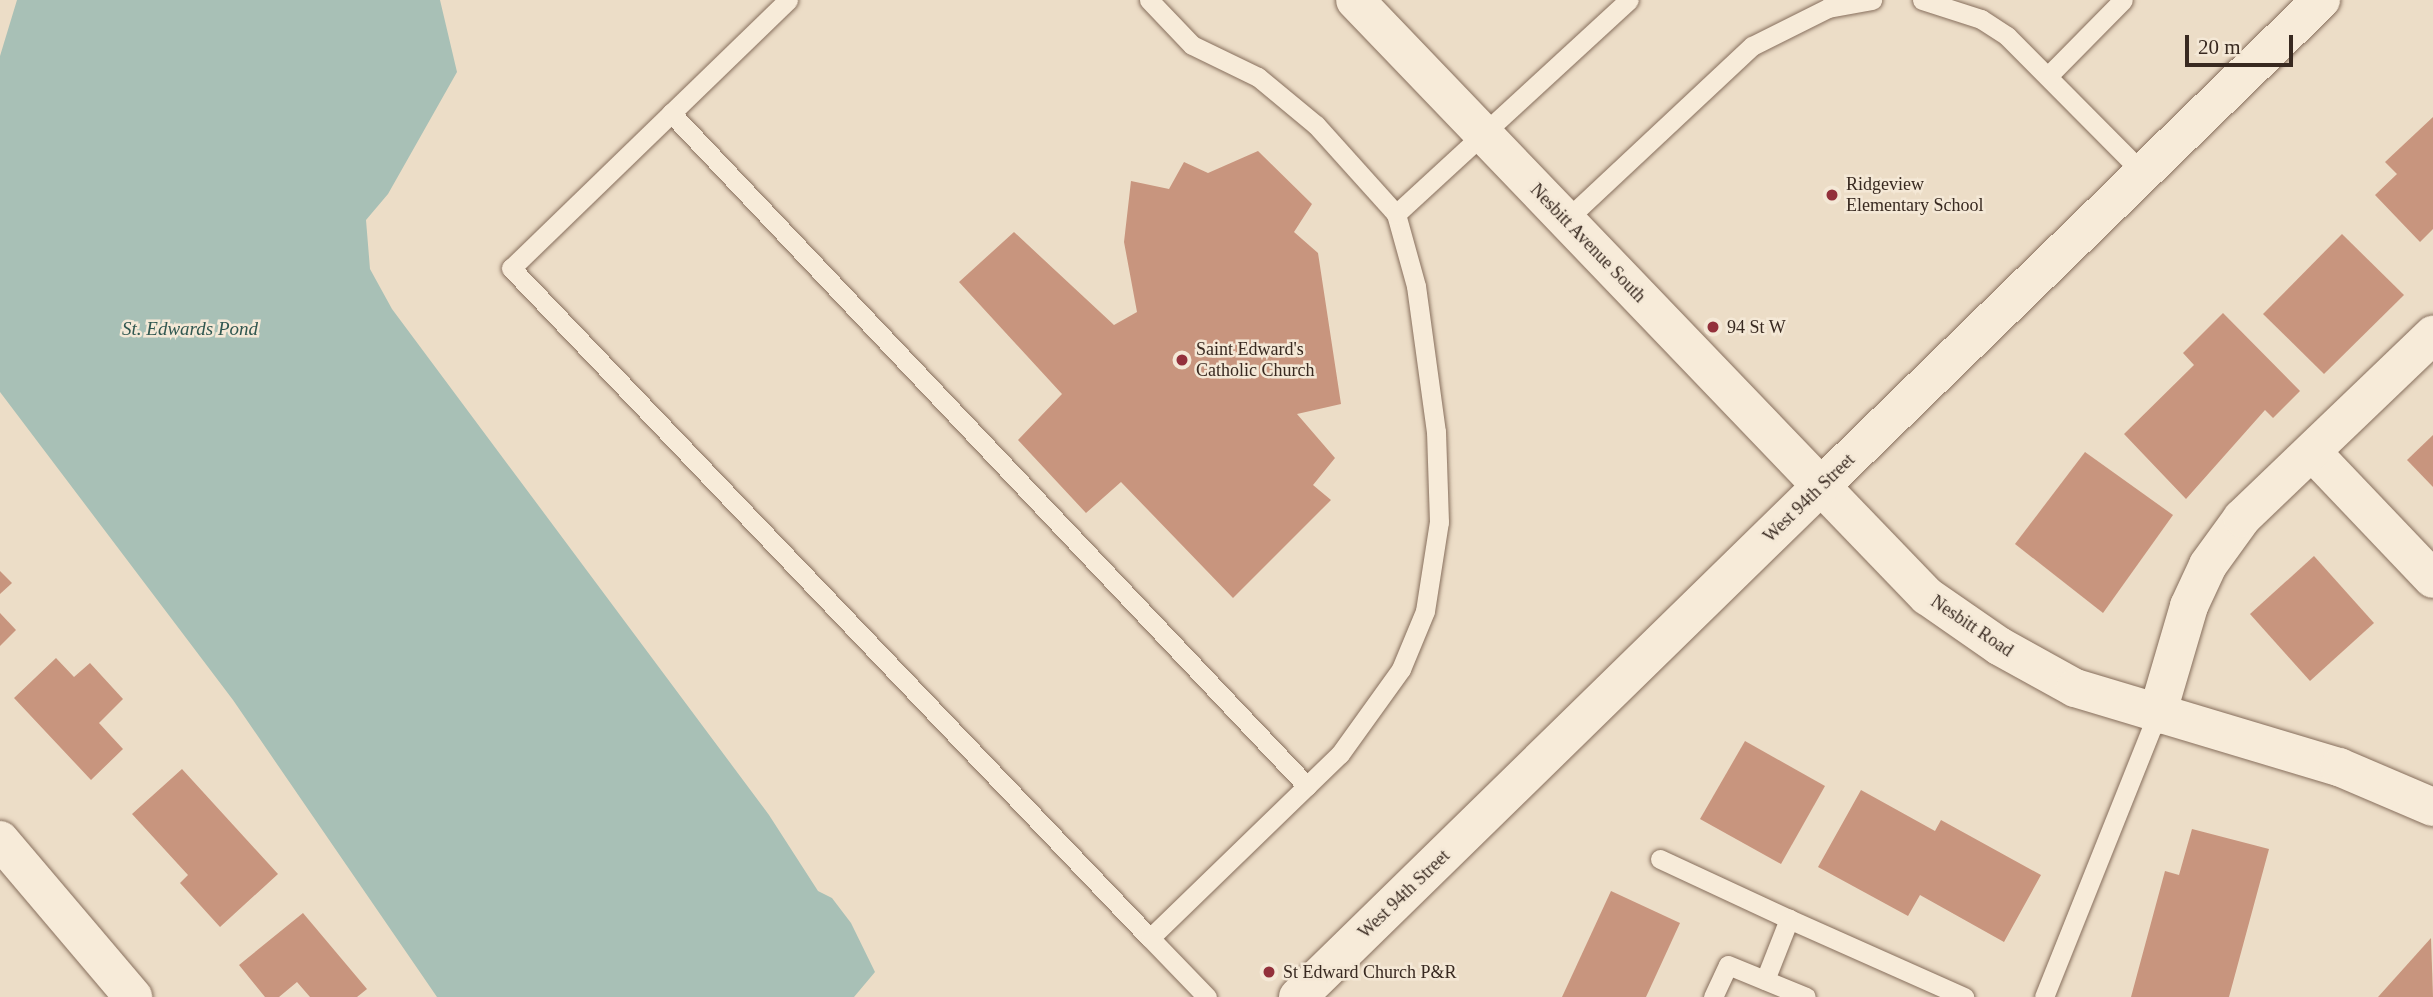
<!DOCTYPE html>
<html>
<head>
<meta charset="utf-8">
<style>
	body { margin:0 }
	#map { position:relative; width:2433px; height:997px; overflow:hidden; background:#ecddc7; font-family:"Times New Roman",serif }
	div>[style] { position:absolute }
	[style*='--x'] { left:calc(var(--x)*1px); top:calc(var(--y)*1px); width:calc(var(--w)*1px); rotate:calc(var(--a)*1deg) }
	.water>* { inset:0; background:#a8c0b6 }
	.building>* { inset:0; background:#c8957e }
	.roads { filter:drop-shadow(0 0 2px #876f5d) drop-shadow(0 0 2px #876f5d) }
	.lane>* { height:19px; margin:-9.5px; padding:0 9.5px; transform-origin:9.5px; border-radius:9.5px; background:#f7ebd9 }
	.street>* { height:38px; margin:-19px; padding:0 19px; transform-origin:19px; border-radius:19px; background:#f7ebd9 }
	.secondary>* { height:38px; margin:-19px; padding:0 19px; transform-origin:19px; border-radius:19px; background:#f7ebd9 }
	.dots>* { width:19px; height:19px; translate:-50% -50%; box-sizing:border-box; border:4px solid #f4e8d6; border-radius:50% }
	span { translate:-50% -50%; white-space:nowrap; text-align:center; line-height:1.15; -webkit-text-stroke:5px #f4e8d6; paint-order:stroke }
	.poi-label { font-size:18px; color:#382920 }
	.left { translate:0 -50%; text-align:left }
	.street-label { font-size:18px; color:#382920 }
	.water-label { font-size:19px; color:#305750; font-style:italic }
	.scale { position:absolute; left:2185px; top:35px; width:108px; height:32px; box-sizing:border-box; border:4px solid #382920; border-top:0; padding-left:9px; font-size:21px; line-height:24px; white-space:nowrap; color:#382920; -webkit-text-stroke:5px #f4e8d6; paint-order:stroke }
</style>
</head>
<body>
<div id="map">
	<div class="water">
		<i style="clip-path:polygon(17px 0,440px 0,457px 72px,388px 194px,366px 220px,370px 269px,392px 309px,769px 815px,818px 891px,832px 898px,851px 923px,875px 972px,854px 997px,437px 997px,233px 700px,0 392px,0 56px)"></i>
	</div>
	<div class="building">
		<i style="clip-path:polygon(2433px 117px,2433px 229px,2420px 242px,2375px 195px,2397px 174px,2385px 162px)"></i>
		<i style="clip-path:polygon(1258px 151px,1312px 204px,1294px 232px,1318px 253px,1341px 404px,1297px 414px,1335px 458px,1313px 485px,1331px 500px,1233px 598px,1121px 482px,1086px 513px,1018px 440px,1062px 394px,959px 282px,1014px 232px,1114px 325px,1137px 312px,1124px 242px,1131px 181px,1169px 189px,1184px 162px,1208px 173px)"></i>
		<i style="clip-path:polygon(2342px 234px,2404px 295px,2324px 374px,2263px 314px)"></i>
		<i style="clip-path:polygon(2223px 313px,2300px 391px,2273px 418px,2265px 410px,2186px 499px,2124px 434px,2194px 365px,2183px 353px)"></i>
		<i style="clip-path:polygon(2433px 435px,2433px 487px,2407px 460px)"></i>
		<i style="clip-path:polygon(2085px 452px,2173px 515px,2103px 613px,2015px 544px)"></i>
		<i style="clip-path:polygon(2314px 556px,2374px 623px,2310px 681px,2250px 614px)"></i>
		<i style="clip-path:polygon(0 571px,12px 583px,0 594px)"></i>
		<i style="clip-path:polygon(0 613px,16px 630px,0 646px)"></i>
		<i style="clip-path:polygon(56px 658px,74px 677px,90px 663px,123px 699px,99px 723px,123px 749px,91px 780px,14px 698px)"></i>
		<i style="clip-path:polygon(1745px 741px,1825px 786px,1781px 864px,1700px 819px)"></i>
		<i style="clip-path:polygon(182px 769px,278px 874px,220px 927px,180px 883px,188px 875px,132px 814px)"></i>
		<i style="clip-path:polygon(1861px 790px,1935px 831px,1941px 820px,2041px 875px,2004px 942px,1920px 895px,1908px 916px,1818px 867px)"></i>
		<i style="clip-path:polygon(2192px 829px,2269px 849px,2229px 997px,2131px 997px,2165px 871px,2179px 875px)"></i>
		<i style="clip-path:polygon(1611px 891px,1680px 923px,1646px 997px,1562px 997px)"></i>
		<i style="clip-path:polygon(303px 913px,367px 989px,357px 997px,310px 997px,297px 982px,279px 997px,265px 997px,239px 965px)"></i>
		<i style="clip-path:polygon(2431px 938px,2433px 997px,2378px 997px)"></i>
	</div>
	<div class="roads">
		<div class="lane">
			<i style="--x:788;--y:0;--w:385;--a:135.9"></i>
			<i style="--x:511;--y:268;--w:926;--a:46.36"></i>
			<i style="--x:1149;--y:0;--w:62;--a:46.3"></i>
			<i style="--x:1192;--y:45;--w:73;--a:25.9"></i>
			<i style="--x:1258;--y:77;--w:75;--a:39.6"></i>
			<i style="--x:1316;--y:125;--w:120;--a:48"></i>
			<i style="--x:1922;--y:0;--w:62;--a:17.9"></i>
			<i style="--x:1981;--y:19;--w:31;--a:33"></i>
			<i style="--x:2007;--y:36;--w:193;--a:45.2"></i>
			<i style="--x:2049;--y:75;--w:105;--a:-45.4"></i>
			<i style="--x:671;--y:113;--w:926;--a:46.62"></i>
			<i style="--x:1566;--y:220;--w:255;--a:-43.1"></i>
			<i style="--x:1752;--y:46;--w:85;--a:-26.6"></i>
			<i style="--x:1828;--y:8;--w:45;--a:-10.3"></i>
			<i style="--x:1660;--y:859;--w:142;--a:24.9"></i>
			<i style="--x:1765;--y:980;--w:66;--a:-68.5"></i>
			<i style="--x:1789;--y:919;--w:192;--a:24"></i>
			<i style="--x:1207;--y:997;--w:82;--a:-134"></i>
			<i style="--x:1150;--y:938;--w:264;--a:-44.1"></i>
			<i style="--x:1340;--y:754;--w:105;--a:-54.3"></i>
			<i style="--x:1401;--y:669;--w:63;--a:-67.5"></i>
			<i style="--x:1425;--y:611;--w:90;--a:-81.1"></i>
			<i style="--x:1439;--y:522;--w:90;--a:-91.9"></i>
			<i style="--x:1436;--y:432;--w:147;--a:-97.8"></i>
			<i style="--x:1416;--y:286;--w:75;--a:-105.5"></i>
			<i style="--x:1396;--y:214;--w:316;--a:-42.6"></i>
			<i style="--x:1713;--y:997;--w:35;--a:-65"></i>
			<i style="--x:1728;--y:965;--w:84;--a:22.3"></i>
			<i style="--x:2044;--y:997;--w:304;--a:-68.2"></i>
		</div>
		<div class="street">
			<i style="--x:2321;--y:0;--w:697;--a:135.81"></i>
			<i style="--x:1821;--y:486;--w:153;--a:46.1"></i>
			<i style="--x:1927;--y:596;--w:88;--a:34.8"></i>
			<i style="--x:1999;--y:646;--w:87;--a:28.9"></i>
			<i style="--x:2075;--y:688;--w:276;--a:16.7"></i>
			<i style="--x:2339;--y:767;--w:102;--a:23.1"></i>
			<i style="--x:2312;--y:452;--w:175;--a:46.4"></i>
			<i style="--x:2157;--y:715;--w:114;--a:-73.6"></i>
			<i style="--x:2189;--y:606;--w:45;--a:-65.1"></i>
			<i style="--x:2208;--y:565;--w:58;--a:-54.1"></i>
			<i style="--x:2242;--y:518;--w:265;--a:-43.8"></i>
			<i style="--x:0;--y:840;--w:206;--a:49.7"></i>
		</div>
		<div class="secondary">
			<i style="--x:1298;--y:997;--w:731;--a:-44.34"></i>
			<i style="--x:1821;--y:486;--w:673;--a:-133.8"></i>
		</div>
	</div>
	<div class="dots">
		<i style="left:1832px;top:195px;background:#93303b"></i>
		<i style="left:1713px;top:327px;background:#93303b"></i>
		<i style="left:1182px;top:360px;background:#93303b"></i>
		<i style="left:1269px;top:972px;background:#93303b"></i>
	</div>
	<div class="poi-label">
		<span class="left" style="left:1846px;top:195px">Ridgeview<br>Elementary School</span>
		<span class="left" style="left:1727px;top:327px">94 St W</span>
		<span class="left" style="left:1196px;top:360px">Saint Edward's<br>Catholic Church</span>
		<span class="left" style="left:1283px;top:972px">St Edward Church P&amp;R</span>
	</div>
	<div class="street-label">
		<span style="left:1588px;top:243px;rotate:46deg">Nesbitt Avenue South</span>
		<span style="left:1809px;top:498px;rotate:-44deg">West 94th Street</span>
		<span style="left:1972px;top:626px;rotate:34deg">Nesbitt Road</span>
		<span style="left:1404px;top:894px;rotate:-44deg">West 94th Street</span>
	</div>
	<div class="water-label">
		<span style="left:190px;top:329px">St. Edwards Pond</span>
	</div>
	<div class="scale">20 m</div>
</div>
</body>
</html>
